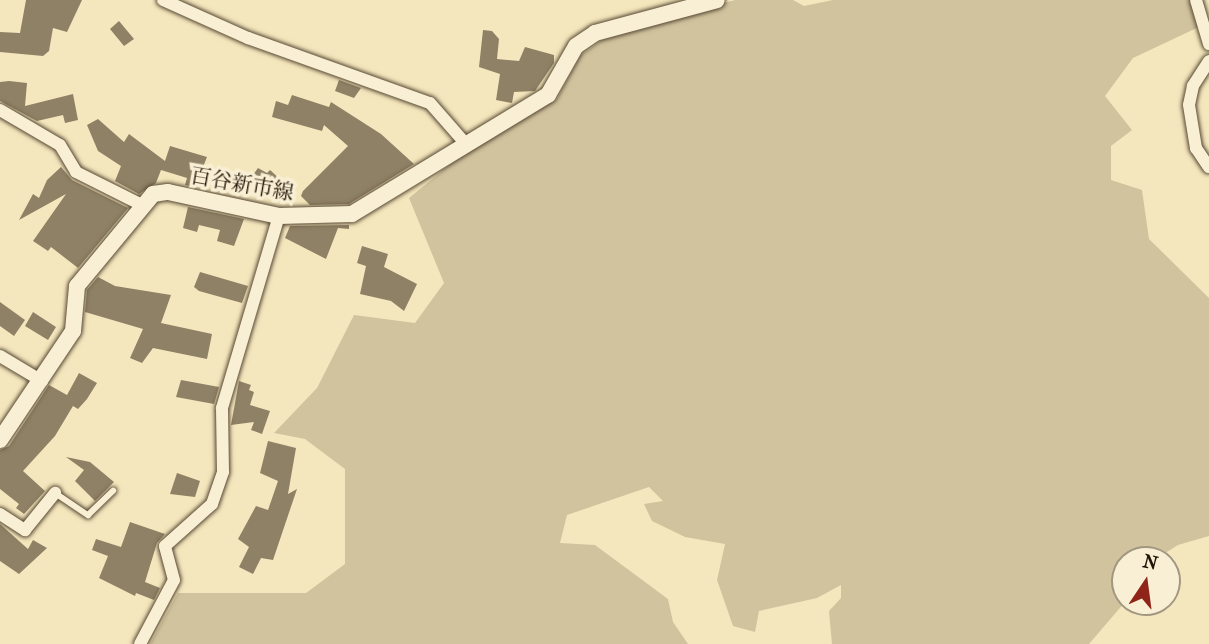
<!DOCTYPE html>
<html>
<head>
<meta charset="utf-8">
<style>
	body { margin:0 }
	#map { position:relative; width:1209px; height:644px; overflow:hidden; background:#f5e7bd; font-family:"IM FELL French Canon","Noto Serif JP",serif }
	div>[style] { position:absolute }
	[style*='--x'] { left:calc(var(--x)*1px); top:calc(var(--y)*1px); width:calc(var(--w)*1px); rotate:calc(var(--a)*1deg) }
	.green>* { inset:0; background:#d1c39e }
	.building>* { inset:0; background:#8f8165 }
	.roads { filter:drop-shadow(0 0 2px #564833) drop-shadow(0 0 2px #564833) }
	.lane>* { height:6px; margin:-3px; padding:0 3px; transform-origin:3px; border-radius:3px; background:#f8efd4 }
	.street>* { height:12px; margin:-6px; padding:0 6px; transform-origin:6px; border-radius:6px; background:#f8efd4 }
	.secondary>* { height:16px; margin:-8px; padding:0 8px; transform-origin:8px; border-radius:8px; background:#f8efd4 }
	span { translate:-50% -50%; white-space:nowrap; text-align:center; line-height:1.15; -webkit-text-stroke:7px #f8efd4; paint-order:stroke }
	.street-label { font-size:21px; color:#211305 }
	.north { position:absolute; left:1111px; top:546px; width:70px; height:70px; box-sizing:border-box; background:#f8efd4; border:2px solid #a29781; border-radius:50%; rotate:13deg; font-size:19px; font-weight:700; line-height:28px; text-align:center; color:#211305 }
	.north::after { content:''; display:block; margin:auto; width:24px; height:32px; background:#8f2418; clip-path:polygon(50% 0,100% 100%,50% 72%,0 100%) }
</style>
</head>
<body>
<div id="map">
	<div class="green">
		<i style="clip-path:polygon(735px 0,793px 0,804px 6px,833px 0,1191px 0,1201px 26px,1133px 58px,1105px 96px,1132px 130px,1111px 146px,1111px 180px,1142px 190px,1149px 239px,1209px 298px,1209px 536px,1178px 545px,1154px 560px,1125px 560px,1125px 602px,1089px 644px,832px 644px,829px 611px,841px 598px,841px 585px,817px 598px,759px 611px,755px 632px,733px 626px,717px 580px,725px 544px,685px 537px,652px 521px,644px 504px,663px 501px,649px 487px,567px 515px,560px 543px,595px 545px,668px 599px,673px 622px,688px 644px,150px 644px,178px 593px,306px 593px,345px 564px,345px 469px,305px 439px,274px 433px,317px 388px,354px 315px,415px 323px,444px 283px,409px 198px,475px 144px,557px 99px,580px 56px,608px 36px)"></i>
	</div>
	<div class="building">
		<i style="clip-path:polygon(26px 0,82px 0,67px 32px,53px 28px,49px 51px,43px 56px,0 52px,0 32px,20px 33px)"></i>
		<i style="clip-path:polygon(119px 21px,134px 39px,124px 46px,110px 29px)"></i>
		<i style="clip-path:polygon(483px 30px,492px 31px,499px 39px,497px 59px,519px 61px,525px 47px,554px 55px,554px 63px,535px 91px,514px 92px,512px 103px,496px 100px,500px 74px,479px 67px)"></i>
		<i style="clip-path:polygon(339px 80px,361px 88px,354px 98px,335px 91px)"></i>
		<i style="clip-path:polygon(9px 81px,27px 83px,25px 106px,73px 94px,78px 120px,65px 123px,63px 115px,37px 121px,0 101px,0 82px)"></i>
		<i style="clip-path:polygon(292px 95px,329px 107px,331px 102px,381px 134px,414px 164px,349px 204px,310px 205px,301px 196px,303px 191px,348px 146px,324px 125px,322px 131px,272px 117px,276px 101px,288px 105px)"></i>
		<i style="clip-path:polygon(98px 119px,124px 142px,129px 134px,165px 161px,170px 146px,207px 157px,195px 187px,185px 185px,187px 178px,161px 170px,156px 183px,139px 194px,115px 181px,121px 166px,98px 151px,87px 125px)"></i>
		<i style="clip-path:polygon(61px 167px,72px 180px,128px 208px,78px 268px,51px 247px,48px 251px,33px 241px,66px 194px,19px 220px,33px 194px,39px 198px,47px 180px)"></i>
		<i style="clip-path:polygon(258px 168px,267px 173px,270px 170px,292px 190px,280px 202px,271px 192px,266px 198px,247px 183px)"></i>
		<i style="clip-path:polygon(188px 207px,244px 219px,234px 246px,217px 241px,220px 230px,199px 225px,197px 232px,183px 228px)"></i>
		<i style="clip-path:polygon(349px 225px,349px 229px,338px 228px,326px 259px,285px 238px,290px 226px)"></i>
		<i style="clip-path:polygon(362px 246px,388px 254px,384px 267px,417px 284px,404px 311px,391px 301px,360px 294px,366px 266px,357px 263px)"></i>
		<i style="clip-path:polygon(200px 272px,248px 286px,242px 303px,199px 291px,194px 287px)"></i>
		<i style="clip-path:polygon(98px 277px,115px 286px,171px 295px,161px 323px,212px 334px,207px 359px,153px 348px,142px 363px,130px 358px,143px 329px,85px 312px,87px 290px)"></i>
		<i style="clip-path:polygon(0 302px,25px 320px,14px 336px,0 326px)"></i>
		<i style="clip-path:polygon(33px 312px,56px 327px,48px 340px,25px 326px)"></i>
		<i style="clip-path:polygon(79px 373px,97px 383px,87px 399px,78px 409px,73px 406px,55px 436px,23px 471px,45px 491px,24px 514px,16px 508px,19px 504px,0 489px,0 450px,9px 446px,49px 385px,67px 395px)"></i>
		<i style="clip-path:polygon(181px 380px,219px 387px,214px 404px,176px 397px)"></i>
		<i style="clip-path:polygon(239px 381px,251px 385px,249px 390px,254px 392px,250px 405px,270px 411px,262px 434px,251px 430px,254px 422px,231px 425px)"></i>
		<i style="clip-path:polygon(268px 441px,296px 448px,288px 494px,297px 489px,273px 560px,261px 558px,253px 574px,239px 567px,249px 547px,238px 539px,256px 506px,268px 510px,278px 481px,260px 473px)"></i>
		<i style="clip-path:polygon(66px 457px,90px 462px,114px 482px,95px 501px,75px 481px,84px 470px)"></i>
		<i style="clip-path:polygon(177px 473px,200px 481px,195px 497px,170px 494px)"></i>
		<i style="clip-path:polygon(130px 522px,165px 534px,157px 543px,145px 582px,160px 588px,154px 600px,136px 593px,135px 596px,99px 578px,108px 556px,92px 550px,96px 539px,121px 547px)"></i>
		<i style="clip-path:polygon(0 524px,28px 549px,33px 540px,47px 548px,19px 574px,0 561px)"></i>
	</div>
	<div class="roads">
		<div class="lane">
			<i style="--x:55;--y:493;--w:40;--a:34"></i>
			<i style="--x:88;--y:515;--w:35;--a:-44"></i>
		</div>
		<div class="street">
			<i style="--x:163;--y:0;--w:93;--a:24.1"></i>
			<i style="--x:248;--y:38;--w:193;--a:19.7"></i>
			<i style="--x:430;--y:103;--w:53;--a:48.8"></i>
			<i style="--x:1196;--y:0;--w:46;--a:73.5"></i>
			<i style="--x:1209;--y:61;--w:30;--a:123"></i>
			<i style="--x:1193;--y:86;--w:19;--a:102"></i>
			<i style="--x:1189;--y:105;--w:44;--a:80.8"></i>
			<i style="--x:1196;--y:148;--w:23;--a:56"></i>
			<i style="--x:0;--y:110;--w:69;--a:30.3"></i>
			<i style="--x:60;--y:145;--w:31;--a:59"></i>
			<i style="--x:76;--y:172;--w:74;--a:26.6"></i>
			<i style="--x:0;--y:356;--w:49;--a:30.8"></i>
			<i style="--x:0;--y:514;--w:30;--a:33"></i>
			<i style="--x:25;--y:530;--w:48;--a:-51"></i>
			<i style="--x:140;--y:644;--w:72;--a:-62"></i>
			<i style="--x:174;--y:580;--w:35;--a:-105"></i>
			<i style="--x:165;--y:546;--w:63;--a:-41.8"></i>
			<i style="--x:212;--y:504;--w:34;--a:-71"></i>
			<i style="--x:223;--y:472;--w:64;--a:-90.9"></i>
			<i style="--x:222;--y:408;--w:200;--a:-73.5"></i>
		</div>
		<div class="secondary">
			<i style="--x:0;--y:440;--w:131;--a:-56.2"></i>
			<i style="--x:73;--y:331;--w:45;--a:-84.9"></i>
			<i style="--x:77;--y:286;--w:119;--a:-50.4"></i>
			<i style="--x:153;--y:194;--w:15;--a:-8"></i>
			<i style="--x:168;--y:192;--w:114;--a:12.2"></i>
			<i style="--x:279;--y:216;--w:73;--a:-1.6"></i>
			<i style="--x:352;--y:214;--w:229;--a:-31.3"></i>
			<i style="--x:548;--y:95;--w:56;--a:-60.3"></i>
			<i style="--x:576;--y:46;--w:23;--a:-34"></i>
			<i style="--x:595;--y:33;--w:126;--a:-15.1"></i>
		</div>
	</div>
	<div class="street-label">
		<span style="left:242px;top:184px;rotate:10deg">百谷新市線</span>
	</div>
	<div class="north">N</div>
</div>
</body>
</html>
